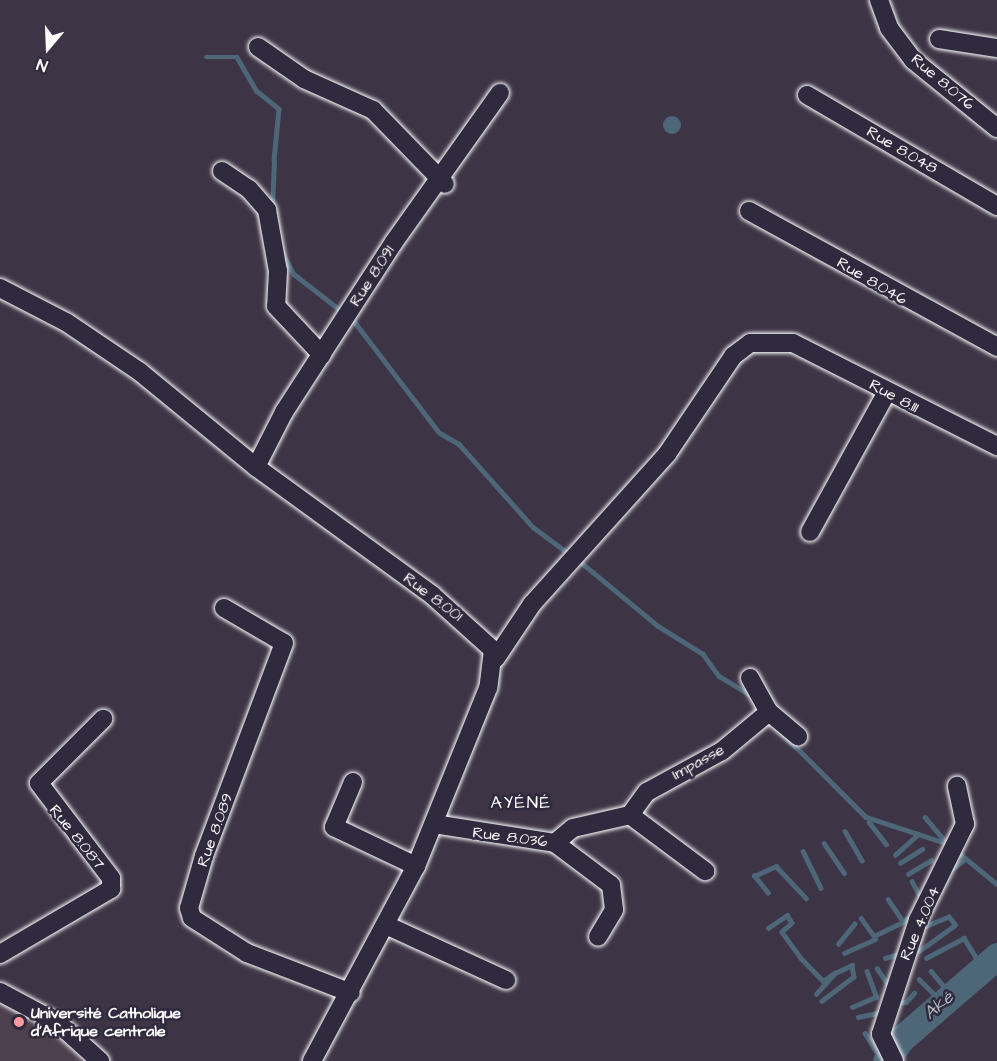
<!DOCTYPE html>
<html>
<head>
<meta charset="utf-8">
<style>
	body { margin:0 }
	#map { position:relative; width:997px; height:1061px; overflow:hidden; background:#3d3445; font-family:"Architects Daughter",sans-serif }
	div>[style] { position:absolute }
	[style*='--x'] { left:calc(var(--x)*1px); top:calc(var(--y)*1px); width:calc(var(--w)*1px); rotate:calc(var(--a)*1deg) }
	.built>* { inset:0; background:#4d404e }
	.water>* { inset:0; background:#4d6678 }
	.round { border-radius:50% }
	.stream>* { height:4.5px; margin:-2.25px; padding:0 2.25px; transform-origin:2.25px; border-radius:2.25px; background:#4d6678 }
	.river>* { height:27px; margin:-13.5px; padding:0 13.5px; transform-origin:13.5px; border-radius:13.5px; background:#4d6678 }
	.roads { filter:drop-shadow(0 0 2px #fff) drop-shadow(0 0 2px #fff) }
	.minor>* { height:18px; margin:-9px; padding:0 9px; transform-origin:9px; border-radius:9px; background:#2f2a3d }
	.dots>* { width:16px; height:16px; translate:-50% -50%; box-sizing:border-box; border:3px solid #2f2a3d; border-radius:50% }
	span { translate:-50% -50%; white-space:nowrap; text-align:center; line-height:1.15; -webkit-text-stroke:5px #2f2a3d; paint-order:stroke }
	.street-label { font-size:16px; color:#fff }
	.poi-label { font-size:16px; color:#fff; font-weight:700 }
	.left { translate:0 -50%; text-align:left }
	.neighbourhood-label { font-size:18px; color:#fff; letter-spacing:1.5px }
	.water-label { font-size:18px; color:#afbac2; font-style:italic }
	.north { position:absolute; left:18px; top:18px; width:60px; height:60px; -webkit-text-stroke:4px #2f2a3d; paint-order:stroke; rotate:199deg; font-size:16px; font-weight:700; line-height:24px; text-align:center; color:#fff }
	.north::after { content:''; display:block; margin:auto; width:21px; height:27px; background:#fff; clip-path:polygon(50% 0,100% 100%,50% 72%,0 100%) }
</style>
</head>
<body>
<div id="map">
	<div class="built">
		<i style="clip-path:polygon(0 1004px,17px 1007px,59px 1036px,82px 1061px,0 1061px)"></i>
	</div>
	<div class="water">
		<i class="round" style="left:663px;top:116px;width:18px;height:18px"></i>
	</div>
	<div class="stream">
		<i style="--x:206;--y:57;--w:31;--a:0"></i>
		<i style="--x:237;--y:57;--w:39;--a:60"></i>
		<i style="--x:257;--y:91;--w:28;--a:39"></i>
		<i style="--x:279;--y:109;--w:51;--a:95.6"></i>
		<i style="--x:272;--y:207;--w:45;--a:-87.5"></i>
		<i style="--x:281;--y:250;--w:27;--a:62"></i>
		<i style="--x:294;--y:274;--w:63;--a:38"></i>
		<i style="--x:354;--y:321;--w:138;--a:52.6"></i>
		<i style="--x:440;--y:433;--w:22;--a:30"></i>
		<i style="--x:459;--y:444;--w:111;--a:48.3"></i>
		<i style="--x:533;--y:527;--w:47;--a:36.4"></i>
		<i style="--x:577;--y:559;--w:105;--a:39.6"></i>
		<i style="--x:658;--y:626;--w:53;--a:31.9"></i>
		<i style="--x:703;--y:654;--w:27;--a:54"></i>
		<i style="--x:719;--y:676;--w:39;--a:31"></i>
		<i style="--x:777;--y:728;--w:126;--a:45"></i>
		<i style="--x:866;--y:817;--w:87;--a:18"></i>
		<i style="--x:925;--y:817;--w:31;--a:50"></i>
		<i style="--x:869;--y:822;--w:28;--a:52"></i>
		<i style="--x:845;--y:831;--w:34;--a:60"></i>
		<i style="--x:824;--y:843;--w:36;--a:56"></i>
		<i style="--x:803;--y:851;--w:41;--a:64.1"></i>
		<i style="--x:958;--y:852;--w:50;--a:39.4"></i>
		<i style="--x:895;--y:855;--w:31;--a:-42"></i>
		<i style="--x:900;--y:863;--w:26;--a:-32"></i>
		<i style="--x:950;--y:870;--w:17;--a:-36"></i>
		<i style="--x:908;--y:874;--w:27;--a:-31"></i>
		<i style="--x:912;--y:881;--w:21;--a:62"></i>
		<i style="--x:768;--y:893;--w:22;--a:-129"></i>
		<i style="--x:754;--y:876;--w:24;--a:-24"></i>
		<i style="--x:776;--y:866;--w:44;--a:46.8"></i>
		<i style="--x:888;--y:899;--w:27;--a:56"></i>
		<i style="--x:903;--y:921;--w:13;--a:-29"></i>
		<i style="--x:861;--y:918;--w:22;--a:54"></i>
		<i style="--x:874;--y:936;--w:32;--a:-26"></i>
		<i style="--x:768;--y:928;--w:23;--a:-34"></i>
		<i style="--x:787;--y:915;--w:9;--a:58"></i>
		<i style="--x:792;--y:923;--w:13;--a:138"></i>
		<i style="--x:782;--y:932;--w:31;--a:54"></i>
		<i style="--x:800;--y:957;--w:33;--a:46"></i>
		<i style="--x:823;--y:981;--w:14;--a:-36"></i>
		<i style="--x:838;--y:944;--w:26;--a:-51"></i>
		<i style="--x:919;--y:951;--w:44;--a:-35.8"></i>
		<i style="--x:955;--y:925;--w:10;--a:-127"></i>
		<i style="--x:949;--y:917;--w:29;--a:158"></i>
		<i style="--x:844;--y:953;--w:34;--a:-24"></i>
		<i style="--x:885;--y:958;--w:18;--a:-16"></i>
		<i style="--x:926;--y:958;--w:43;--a:-27.8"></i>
		<i style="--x:964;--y:938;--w:26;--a:58"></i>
		<i style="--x:877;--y:968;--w:22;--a:56"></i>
		<i style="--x:931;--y:971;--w:23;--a:50"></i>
		<i style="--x:919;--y:979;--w:25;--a:45"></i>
		<i style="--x:816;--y:994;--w:28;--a:-48"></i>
		<i style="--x:835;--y:973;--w:19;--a:-25"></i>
		<i style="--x:852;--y:965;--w:12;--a:81"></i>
		<i style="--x:854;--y:977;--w:40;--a:143"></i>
		<i style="--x:895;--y:1003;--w:11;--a:-5"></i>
		<i style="--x:906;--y:1002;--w:12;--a:-48"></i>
		<i style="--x:852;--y:1007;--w:26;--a:-23"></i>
		<i style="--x:876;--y:997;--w:27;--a:-110"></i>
		<i style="--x:858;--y:1017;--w:25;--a:-12"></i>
		<i style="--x:865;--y:1033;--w:26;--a:58"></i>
	</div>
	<div class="river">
		<i style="--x:886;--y:1061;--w:27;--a:-56"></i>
		<i style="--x:901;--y:1039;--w:127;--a:-40.8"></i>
	</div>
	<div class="roads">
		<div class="minor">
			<i style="--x:879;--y:0;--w:30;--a:70"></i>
			<i style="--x:889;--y:28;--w:40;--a:53"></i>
			<i style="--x:913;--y:60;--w:108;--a:39"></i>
			<i style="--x:939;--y:39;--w:59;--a:8.8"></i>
			<i style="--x:258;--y:47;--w:56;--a:34.8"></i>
			<i style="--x:304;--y:79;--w:76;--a:24.2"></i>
			<i style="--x:373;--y:110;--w:103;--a:45.8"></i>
			<i style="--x:807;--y:95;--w:220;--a:30.3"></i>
			<i style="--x:222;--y:171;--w:32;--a:34"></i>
			<i style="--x:249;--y:189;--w:28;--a:49"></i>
			<i style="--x:267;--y:210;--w:62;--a:79.8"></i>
			<i style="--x:278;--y:271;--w:35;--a:93"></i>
			<i style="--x:276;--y:306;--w:67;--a:46.8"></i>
			<i style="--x:749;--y:211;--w:283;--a:28.7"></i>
			<i style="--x:0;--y:288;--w:74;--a:27.3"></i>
			<i style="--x:66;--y:322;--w:89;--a:34"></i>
			<i style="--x:140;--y:372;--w:150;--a:39.3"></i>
			<i style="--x:256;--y:467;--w:218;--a:36"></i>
			<i style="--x:432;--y:595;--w:82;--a:42"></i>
			<i style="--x:493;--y:650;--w:38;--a:97"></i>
			<i style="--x:488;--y:688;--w:192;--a:112"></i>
			<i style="--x:416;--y:866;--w:221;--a:118.1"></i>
			<i style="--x:256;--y:467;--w:62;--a:-63"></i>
			<i style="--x:284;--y:412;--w:202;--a:-57.1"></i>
			<i style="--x:394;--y:242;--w:183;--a:-54.6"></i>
			<i style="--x:810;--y:532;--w:160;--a:-61.2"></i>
			<i style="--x:224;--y:608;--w:69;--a:30.3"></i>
			<i style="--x:284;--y:643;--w:228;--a:110.6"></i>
			<i style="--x:204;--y:856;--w:54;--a:106.1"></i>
			<i style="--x:189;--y:908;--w:10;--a:73"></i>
			<i style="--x:192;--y:918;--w:65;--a:32.5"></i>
			<i style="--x:247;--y:953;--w:111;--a:21"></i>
			<i style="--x:496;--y:658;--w:65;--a:-56.3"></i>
			<i style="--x:532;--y:604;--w:202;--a:-48"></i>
			<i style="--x:667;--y:454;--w:118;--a:-56"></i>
			<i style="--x:733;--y:356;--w:21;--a:-37"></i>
			<i style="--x:750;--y:343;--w:43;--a:0"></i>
			<i style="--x:793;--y:343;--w:229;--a:26.8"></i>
			<i style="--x:750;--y:678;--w:39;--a:61"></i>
			<i style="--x:769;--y:712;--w:38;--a:40"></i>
			<i style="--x:353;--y:782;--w:49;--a:112.9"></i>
			<i style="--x:334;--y:827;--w:91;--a:25.4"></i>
			<i style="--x:630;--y:815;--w:29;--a:-54"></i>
			<i style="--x:647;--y:792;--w:85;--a:-28.7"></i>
			<i style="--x:722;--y:751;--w:61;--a:-39.7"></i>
			<i style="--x:434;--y:824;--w:122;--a:8.9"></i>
			<i style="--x:555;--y:843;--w:23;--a:-40"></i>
			<i style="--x:573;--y:828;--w:58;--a:-12.8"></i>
			<i style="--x:630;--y:815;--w:94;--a:36.7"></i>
			<i style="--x:555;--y:843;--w:70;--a:36.9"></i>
			<i style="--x:611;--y:885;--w:25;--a:83"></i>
			<i style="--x:614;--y:910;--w:31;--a:121"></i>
			<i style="--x:388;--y:926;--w:130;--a:24.6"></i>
			<i style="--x:0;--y:954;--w:129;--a:-30.4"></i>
			<i style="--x:111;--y:889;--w:11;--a:-90"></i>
			<i style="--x:111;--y:878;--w:119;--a:-127.2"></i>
			<i style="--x:39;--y:783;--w:91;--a:-45"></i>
			<i style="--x:0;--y:992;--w:66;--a:28.1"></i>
			<i style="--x:58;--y:1023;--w:57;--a:42.1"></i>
			<i style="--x:894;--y:1061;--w:30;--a:-116"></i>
			<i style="--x:881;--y:1034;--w:120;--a:-72"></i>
			<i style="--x:918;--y:920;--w:107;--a:-63.9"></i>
			<i style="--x:965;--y:824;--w:39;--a:-102"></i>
		</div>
	</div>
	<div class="dots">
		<i style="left:19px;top:1022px;background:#ff9aa2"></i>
	</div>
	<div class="street-label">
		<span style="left:943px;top:82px;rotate:40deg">Rue 8.076</span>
		<span style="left:902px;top:150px;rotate:30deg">Rue 8.048</span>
		<span style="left:372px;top:276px;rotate:-57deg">Rue 8.091</span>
		<span style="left:872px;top:281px;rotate:30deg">Rue 8.046</span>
		<span style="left:894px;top:396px;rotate:28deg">Rue 8.111</span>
		<span style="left:433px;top:597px;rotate:37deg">Rue 8.001</span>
		<span style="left:698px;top:762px;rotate:-29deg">Impasse</span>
		<span style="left:215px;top:830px;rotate:-70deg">Rue 8.089</span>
		<span style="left:77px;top:837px;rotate:51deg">Rue 8.087</span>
		<span style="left:510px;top:837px;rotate:7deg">Rue 8.036</span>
		<span style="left:920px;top:923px;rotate:-67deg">Rue 4.004</span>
	</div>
	<div class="poi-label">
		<span class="left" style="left:31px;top:1022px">Université Catholique<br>d'Afrique centrale</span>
	</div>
	<div class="neighbourhood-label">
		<span style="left:521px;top:803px">AYÉNÉ</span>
	</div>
	<div class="water-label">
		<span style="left:939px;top:1006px;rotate:-41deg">Aké</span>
	</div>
	<div class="north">N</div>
</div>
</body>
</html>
